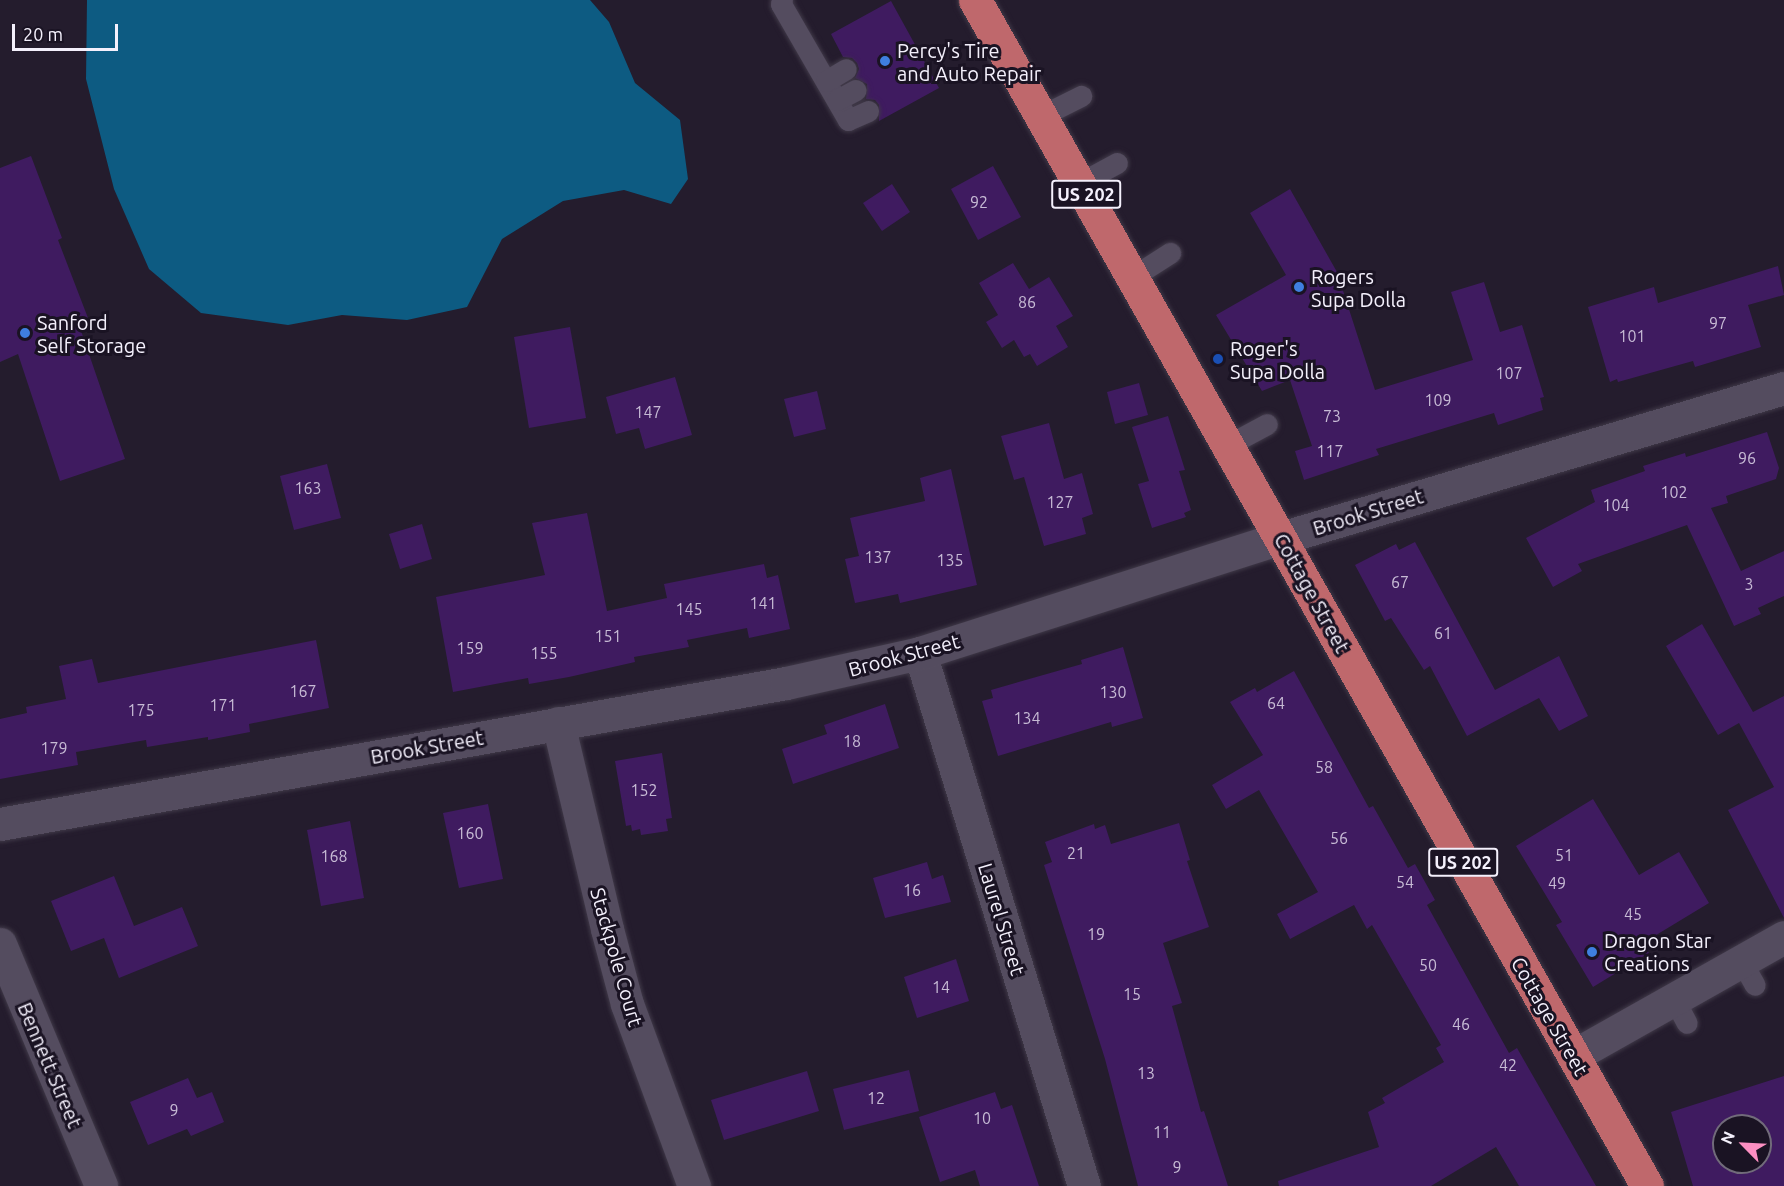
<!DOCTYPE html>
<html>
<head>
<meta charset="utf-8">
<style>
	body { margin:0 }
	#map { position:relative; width:1784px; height:1186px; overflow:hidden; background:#241c2d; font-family:Ubuntu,sans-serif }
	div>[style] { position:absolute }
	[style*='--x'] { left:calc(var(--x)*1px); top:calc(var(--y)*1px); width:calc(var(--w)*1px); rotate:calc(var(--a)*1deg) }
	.water>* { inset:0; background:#0d5b82 }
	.building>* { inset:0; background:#3f1b60 }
	.roads { filter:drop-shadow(0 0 2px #403948) drop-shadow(0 0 2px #403948) }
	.service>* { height:21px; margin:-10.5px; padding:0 10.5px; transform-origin:10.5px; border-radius:10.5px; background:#544c5f }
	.minor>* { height:33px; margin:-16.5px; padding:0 16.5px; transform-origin:16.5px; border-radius:16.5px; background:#544c5f }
	.trunk>* { height:33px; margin:-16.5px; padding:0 16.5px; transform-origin:16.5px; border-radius:16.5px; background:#bf686c }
	.dots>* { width:16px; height:16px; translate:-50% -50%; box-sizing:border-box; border:3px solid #1a1323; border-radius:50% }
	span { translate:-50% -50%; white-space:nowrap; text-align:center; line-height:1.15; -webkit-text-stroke:6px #1a1323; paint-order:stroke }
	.number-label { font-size:16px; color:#c7bbd5 }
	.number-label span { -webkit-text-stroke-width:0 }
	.shield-label span { padding:2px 4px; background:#1a1323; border:2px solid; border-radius:4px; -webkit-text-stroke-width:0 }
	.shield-label { font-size:18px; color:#f4f0fc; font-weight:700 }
	.poi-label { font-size:20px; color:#f4f0fc }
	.left { translate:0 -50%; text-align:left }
	.street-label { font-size:20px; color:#f4f0fc }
	.north { position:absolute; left:1712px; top:1114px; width:60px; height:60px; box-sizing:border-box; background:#1a1323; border:2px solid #716b7a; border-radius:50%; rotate:294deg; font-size:16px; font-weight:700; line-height:24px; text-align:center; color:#f4f0fc }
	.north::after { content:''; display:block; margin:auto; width:21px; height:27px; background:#fc8fc2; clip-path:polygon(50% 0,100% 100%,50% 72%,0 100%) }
	.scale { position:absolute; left:12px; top:24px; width:106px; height:27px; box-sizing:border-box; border:3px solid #f4f0fc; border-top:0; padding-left:8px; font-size:18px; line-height:21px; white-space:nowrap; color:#f4f0fc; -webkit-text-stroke:4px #1a1323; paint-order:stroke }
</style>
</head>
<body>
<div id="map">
	<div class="water">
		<i style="clip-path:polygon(87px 0,590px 0,609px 22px,635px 83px,680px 120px,688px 179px,671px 204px,624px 190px,563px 201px,502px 239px,467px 307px,407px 320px,342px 315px,288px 325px,201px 313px,149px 269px,114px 189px,86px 79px)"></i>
	</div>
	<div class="building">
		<i style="clip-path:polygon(891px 1px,939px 88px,879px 121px,879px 105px,875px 100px,866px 99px,867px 84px,855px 78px,859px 69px,857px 63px,852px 58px,843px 57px,831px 34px)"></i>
		<i style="clip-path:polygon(31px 156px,62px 238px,58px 240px,88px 318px,78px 322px,125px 459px,60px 481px,18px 354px,0 362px,0 168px)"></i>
		<i style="clip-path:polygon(993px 166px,1021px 217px,978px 240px,951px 189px)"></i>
		<i style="clip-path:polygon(892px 184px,910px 212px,882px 231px,863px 203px)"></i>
		<i style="clip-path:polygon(1290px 189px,1337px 272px,1375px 390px,1473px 360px,1451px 292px,1484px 282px,1500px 332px,1522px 325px,1544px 397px,1540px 398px,1543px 410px,1498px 425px,1494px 413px,1376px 449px,1379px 455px,1304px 480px,1295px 451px,1312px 446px,1290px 380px,1262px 391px,1216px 315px,1286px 275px,1250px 213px)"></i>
		<i style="clip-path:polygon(1013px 263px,1029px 289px,1049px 277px,1073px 316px,1056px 326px,1068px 347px,1037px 366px,1030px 354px,1024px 357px,1014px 340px,1002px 348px,986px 322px,998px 315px,979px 283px)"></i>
		<i style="clip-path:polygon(1778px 266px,1784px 295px,1748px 305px,1761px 347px,1695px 367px,1693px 361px,1618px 382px,1617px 379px,1610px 382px,1588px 307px,1654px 287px,1658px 303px)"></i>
		<i style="clip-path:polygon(570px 327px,586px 418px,529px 428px,514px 337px)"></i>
		<i style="clip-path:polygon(675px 377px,692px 435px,645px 449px,639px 428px,616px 434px,606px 397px)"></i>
		<i style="clip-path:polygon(1139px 383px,1148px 415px,1115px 424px,1107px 392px)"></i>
		<i style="clip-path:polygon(817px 391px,826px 429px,794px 437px,784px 399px)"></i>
		<i style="clip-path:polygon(1168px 416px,1185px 470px,1179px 471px,1191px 510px,1184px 513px,1186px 517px,1152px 528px,1138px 484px,1149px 481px,1132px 427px)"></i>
		<i style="clip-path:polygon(1049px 423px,1064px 479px,1082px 473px,1093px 514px,1082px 518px,1086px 534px,1044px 546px,1024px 477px,1014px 480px,1001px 436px)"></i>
		<i style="clip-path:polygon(1767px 432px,1779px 468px,1776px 479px,1726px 496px,1728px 503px,1711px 508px,1741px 571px,1784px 551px,1784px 596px,1758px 608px,1761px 614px,1734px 626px,1687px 525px,1578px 564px,1582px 571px,1553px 587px,1526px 538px,1595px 502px,1591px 490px,1645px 471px,1643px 466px,1685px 453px,1686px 457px)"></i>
		<i style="clip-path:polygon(327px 464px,341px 518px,294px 530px,280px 476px)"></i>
		<i style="clip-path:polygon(951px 469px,977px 585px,900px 603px,898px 594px,855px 603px,845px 559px,859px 556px,850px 518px,925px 501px,920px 478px)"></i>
		<i style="clip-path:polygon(587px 513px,607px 611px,667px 598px,664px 584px,764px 564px,767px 578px,778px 575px,790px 629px,749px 638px,747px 628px,687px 640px,689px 647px,634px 657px,635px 662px,569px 677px,529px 684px,528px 678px,453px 692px,436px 597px,545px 575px,532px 523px)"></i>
		<i style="clip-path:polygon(422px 524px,432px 559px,400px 569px,389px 534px)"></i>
		<i style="clip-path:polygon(1415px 542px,1495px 690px,1559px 656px,1588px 716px,1559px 731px,1539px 698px,1467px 736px,1430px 666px,1424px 670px,1391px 618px,1385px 621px,1355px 565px,1396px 544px,1399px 550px)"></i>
		<i style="clip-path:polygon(1702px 624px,1753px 712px,1784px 696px,1784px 918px,1728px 810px,1774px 787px,1739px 723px,1718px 735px,1666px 646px)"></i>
		<i style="clip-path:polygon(316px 640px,329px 708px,249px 724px,250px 732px,208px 740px,208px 737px,147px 747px,146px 740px,76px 752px,78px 765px,0 779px,0 719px,27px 713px,26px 707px,66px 699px,59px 666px,92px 659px,98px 683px)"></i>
		<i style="clip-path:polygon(1123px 647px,1143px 718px,1112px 727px,1111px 722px,998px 756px,982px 701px,993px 698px,991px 690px,1082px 664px,1081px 660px)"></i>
		<i style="clip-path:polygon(1294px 671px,1369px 808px,1373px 806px,1408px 868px,1415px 864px,1435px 900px,1427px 905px,1509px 1053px,1517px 1048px,1596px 1186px,1519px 1186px,1496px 1147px,1431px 1186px,1279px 1186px,1278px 1181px,1379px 1147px,1368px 1112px,1385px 1103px,1382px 1098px,1444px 1062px,1436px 1048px,1441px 1045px,1372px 925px,1367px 929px,1354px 905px,1290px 939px,1277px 914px,1318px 892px,1259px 790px,1226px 809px,1212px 785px,1263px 755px,1230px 702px,1255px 688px,1257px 692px)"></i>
		<i style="clip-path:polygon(885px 704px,899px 748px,793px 784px,782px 749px,827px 734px,824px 725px)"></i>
		<i style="clip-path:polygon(662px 753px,672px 818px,666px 819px,668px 831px,641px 835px,640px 829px,632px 831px,631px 825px,626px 826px,615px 761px)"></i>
		<i style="clip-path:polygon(1593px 799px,1639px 875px,1679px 852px,1709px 903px,1643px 943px,1649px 953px,1593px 987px,1556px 925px,1562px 922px,1516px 846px)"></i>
		<i style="clip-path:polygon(488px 804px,503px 879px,459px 888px,443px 813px)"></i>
		<i style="clip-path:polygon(350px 821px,364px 898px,321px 906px,307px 830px)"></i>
		<i style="clip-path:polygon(1179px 823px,1190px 860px,1187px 861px,1209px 927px,1163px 943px,1182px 1003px,1172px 1006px,1201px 1112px,1204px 1111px,1228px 1186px,1138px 1186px,1105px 1059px,1044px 865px,1052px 862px,1045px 842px,1094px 824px,1095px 829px,1105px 825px,1111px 844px)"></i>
		<i style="clip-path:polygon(927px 862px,932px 879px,943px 875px,951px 902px,885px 918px,873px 878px)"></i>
		<i style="clip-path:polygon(114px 876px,134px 926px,182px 907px,198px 946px,119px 978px,104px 938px,71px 951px,51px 901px)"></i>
		<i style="clip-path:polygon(956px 959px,969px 1001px,917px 1018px,904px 977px)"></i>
		<i style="clip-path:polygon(909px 1070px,919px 1111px,844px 1130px,833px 1089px)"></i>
		<i style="clip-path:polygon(807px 1071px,819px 1111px,724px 1140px,711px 1100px)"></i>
		<i style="clip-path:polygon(evenodd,1784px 1076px,1784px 1186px,1693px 1186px,1671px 1112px,1784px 1076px,1724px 1126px,1760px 1126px,1760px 1162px,1724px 1162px,1724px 1126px)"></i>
		<i style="clip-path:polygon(188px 1078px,197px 1098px,212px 1092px,224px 1122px,191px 1136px,187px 1129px,148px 1145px,130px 1102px)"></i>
		<i style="clip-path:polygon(995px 1092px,1001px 1109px,1012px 1105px,1039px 1186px,980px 1186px,975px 1170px,940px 1182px,919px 1117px)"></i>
	</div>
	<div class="roads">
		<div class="service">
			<i style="--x:782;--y:0;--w:4;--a:104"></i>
			<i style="--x:781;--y:4;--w:134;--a:60"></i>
			<i style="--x:848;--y:120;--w:22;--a:-24"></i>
			<i style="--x:826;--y:81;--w:23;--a:-31"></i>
			<i style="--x:837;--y:100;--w:21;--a:-28"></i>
			<i style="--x:1041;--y:116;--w:45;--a:-26.6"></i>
			<i style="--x:1080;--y:183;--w:42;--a:-28.4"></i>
			<i style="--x:1134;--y:276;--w:43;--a:-32.6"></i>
			<i style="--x:1228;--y:445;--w:44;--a:-28.3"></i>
			<i style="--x:1742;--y:962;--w:26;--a:61"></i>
			<i style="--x:1674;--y:999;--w:27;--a:62"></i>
		</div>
		<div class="minor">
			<i style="--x:920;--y:653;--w:558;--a:72.9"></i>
			<i style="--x:558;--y:723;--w:212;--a:76.6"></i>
			<i style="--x:607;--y:929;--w:78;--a:75.1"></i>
			<i style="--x:627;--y:1004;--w:194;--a:69.8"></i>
			<i style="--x:0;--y:824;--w:799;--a:-10.17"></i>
			<i style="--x:786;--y:683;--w:137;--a:-12.6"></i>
			<i style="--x:920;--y:653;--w:379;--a:-17.7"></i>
			<i style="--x:1281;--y:538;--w:525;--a:-16.61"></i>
			<i style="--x:0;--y:944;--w:262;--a:67.3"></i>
			<i style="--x:1573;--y:1056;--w:242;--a:-29.4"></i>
		</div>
		<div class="trunk">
			<i style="--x:975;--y:0;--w:1363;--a:60.46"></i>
		</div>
	</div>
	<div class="dots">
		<i style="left:885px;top:61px;background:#3f7fe0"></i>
		<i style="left:1299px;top:287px;background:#3f7fe0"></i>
		<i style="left:25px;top:333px;background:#3f7fe0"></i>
		<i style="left:1218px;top:359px;background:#1a4fb4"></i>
		<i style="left:1592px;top:952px;background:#3f7fe0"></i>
	</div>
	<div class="number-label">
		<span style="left:979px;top:202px">92</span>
		<span style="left:1027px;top:302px">86</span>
		<span style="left:1718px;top:323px">97</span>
		<span style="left:1632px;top:336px">101</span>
		<span style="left:1509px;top:373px">107</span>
		<span style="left:1438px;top:400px">109</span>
		<span style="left:648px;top:412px">147</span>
		<span style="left:1332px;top:416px">73</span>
		<span style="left:1330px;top:451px">117</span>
		<span style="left:1747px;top:458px">96</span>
		<span style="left:308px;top:488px">163</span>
		<span style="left:1674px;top:492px">102</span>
		<span style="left:1060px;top:502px">127</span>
		<span style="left:1616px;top:505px">104</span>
		<span style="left:878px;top:557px">137</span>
		<span style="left:950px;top:560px">135</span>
		<span style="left:1400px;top:582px">67</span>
		<span style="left:1749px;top:584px">3</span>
		<span style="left:763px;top:603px">141</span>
		<span style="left:689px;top:609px">145</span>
		<span style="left:1443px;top:633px">61</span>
		<span style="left:608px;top:636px">151</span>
		<span style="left:470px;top:648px">159</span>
		<span style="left:544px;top:653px">155</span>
		<span style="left:303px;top:691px">167</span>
		<span style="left:1113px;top:692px">130</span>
		<span style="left:1276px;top:703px">64</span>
		<span style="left:223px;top:705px">171</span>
		<span style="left:141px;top:710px">175</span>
		<span style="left:1027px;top:718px">134</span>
		<span style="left:852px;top:741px">18</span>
		<span style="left:54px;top:748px">179</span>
		<span style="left:1324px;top:767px">58</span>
		<span style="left:644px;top:790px">152</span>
		<span style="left:470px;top:833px">160</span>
		<span style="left:1339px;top:838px">56</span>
		<span style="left:1076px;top:853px">21</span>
		<span style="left:1564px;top:855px">51</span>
		<span style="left:334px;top:856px">168</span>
		<span style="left:1405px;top:882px">54</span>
		<span style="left:1557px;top:883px">49</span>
		<span style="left:912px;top:890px">16</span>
		<span style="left:1633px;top:914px">45</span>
		<span style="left:1096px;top:934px">19</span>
		<span style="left:1428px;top:965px">50</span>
		<span style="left:941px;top:987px">14</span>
		<span style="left:1132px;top:994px">15</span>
		<span style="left:1461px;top:1024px">46</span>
		<span style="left:1508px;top:1065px">42</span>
		<span style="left:1146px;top:1073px">13</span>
		<span style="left:876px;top:1098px">12</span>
		<span style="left:174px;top:1110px">9</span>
		<span style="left:982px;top:1118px">10</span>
		<span style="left:1162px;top:1132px">11</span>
		<span style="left:1177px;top:1167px">9</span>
	</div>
	<div class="shield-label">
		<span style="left:1086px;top:194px">US 202</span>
		<span style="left:1463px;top:862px">US 202</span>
	</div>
	<div class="poi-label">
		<span class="left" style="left:897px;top:62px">Percy's Tire<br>and Auto Repair</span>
		<span class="left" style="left:1311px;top:288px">Rogers<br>Supa Dolla</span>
		<span class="left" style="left:37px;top:334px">Sanford<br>Self Storage</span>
		<span class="left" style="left:1230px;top:360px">Roger's<br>Supa Dolla</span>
		<span class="left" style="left:1604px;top:952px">Dragon Star<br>Creations</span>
	</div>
	<div class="street-label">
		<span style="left:1368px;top:512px;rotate:-17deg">Brook Street</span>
		<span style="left:1312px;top:593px;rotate:61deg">Cottage Street</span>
		<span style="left:904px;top:655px;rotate:-15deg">Brook Street</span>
		<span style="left:427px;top:747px;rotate:-10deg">Brook Street</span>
		<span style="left:1002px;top:919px;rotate:73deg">Laurel Street</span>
		<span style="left:617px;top:957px;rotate:74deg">Stackpole Court</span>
		<span style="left:1550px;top:1016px;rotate:60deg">Cottage Street</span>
		<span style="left:50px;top:1065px;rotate:67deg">Bennett Street</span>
	</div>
	<div class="north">N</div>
	<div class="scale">20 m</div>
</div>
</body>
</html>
